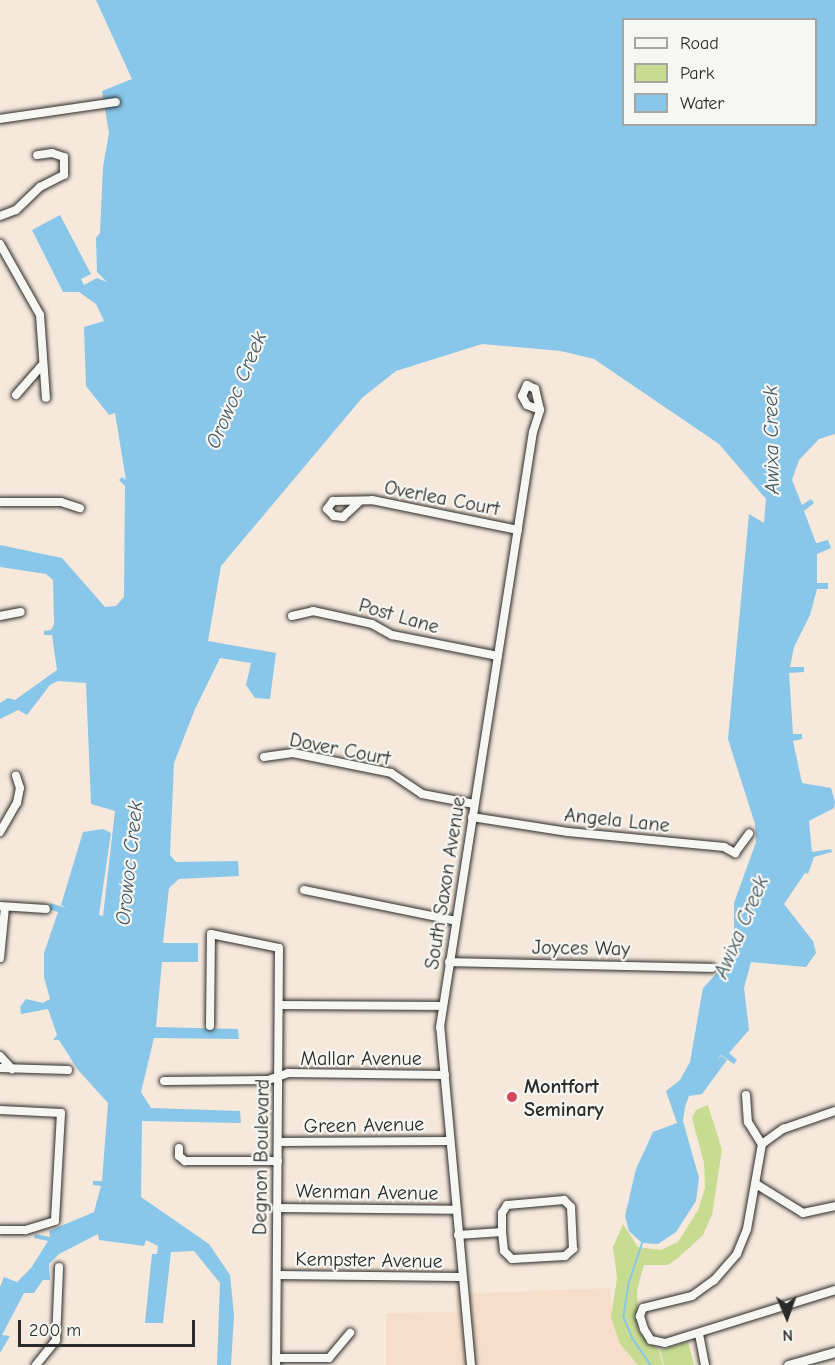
<!DOCTYPE html>
<html>
<head>
<meta charset="utf-8">
<style>
	body { margin:0 }
	#map { position:relative; width:835px; height:1365px; overflow:hidden; background:#f6e8db; font-family:"Comic Neue",sans-serif }
	div>[style] { position:absolute }
	[style*='--x'] { left:calc(var(--x)*1px); top:calc(var(--y)*1px); width:calc(var(--w)*1px); rotate:calc(var(--a)*1deg) }
	.built>* { inset:0; background:#f6decb }
	.green>* { inset:0; background:#c8dc91 }
	.water>* { inset:0; background:#88c7e9 }
	.stream>* { height:1.5px; margin:-0.75px; padding:0 0.75px; transform-origin:0.75px; border-radius:0.75px; background:#88c7e9 }
	.roads { filter:drop-shadow(0 0 2px #2b2b2b) drop-shadow(0 0 2px #2b2b2b) }
	.minor>* { height:8px; margin:-4px; padding:0 4px; transform-origin:4px; border-radius:4px; background:#f6f6f2 }
	.major>* { height:9px; margin:-4.5px; padding:0 4.5px; transform-origin:4.5px; border-radius:4.5px; background:#f6f6f2 }
	.dots>* { width:16px; height:16px; translate:-50% -50%; box-sizing:border-box; border:3px solid #f6f6f2; border-radius:50% }
	span { translate:-50% -50%; white-space:nowrap; text-align:center; line-height:1.15; -webkit-text-stroke:4.5px #f6f6f2; paint-order:stroke }
	.street-label { font-size:20px; color:#2b2b2b }
	.poi-label { font-size:20px; color:#2b2b2b; font-weight:700 }
	.left { translate:0 -50%; text-align:left }
	.water-label { font-size:21px; color:#475a64; font-style:italic }
	.legend { position:absolute; left:622px; top:18px; width:195px; height:108px; box-sizing:border-box; background:#f6f6f2; border:2px solid #a5a5a2; margin:0; padding:8px 10px; list-style:none; font-size:18px; color:#2b2b2b }
	.legend li { display:flex; align-items:center; gap:12px; height:30px }
	.legend b { width:30px; border:2px solid #a5a5a2 }
	.north { position:absolute; left:757px; top:1287px; width:60px; height:60px; -webkit-text-stroke:4px #f6f6f2; paint-order:stroke; rotate:178deg; font-size:16px; font-weight:700; line-height:24px; text-align:center; color:#2b2b2b }
	.north::after { content:''; display:block; margin:auto; width:21px; height:27px; background:#2b2b2b; clip-path:polygon(50% 0,100% 100%,50% 72%,0 100%) }
	.scale { position:absolute; left:18px; top:1320px; width:177px; height:27px; box-sizing:border-box; border:3px solid #2b2b2b; border-top:0; padding-left:8px; font-size:18px; line-height:21px; white-space:nowrap; color:#2b2b2b; -webkit-text-stroke:4px #f6f6f2; paint-order:stroke }
</style>
</head>
<body>
<div id="map">
	<div class="built">
		<i style="clip-path:polygon(610px 1288px,614px 1325px,639px 1351px,641px 1365px,281px 1365px,386px 1365px,386px 1313px,456px 1312px,456px 1294px)"></i>
	</div>
	<div class="green">
		<i style="clip-path:polygon(708px 1105px,722px 1150px,712px 1215px,703px 1235px,678px 1258px,668px 1265px,644px 1265px,637px 1290px,638px 1331px,659px 1350px,663px 1365px,638px 1365px,620px 1344px,611px 1318px,617px 1278px,613px 1247px,623px 1224px,638px 1247px,661px 1250px,678px 1242px,698px 1210px,705px 1188px,704px 1163px,692px 1118px,696px 1110px)"></i>
		<i style="clip-path:polygon(688px 1342px,694px 1365px,664px 1365px,660px 1350px)"></i>
	</div>
	<div class="water">
		<i style="clip-path:polygon(evenodd,96px 0,835px 0,835px 434px,819px 439px,799px 460px,792px 480px,802px 505px,811px 499px,814px 503px,804px 511px,816px 543px,828px 540px,831px 548px,817px 554px,817px 583px,828px 583px,828px 589px,817px 589px,810px 615px,794px 647px,790px 667px,804px 667px,804px 672px,789px 673px,793px 734px,802px 734px,802px 739px,793px 741px,802px 783px,831px 788px,835px 802px,834px 808px,809px 821px,812px 852px,831px 849px,832px 852px,814px 857px,808px 874px,805px 873px,784px 904px,813px 941px,816px 953px,806px 967px,751px 962px,744px 988px,749px 1030px,729px 1053px,737px 1060px,734px 1064px,721px 1055px,716px 1062px,721px 1056px,727px 1060px,702px 1094px,689px 1096px,685px 1107px,683px 1121px,699px 1178px,696px 1201px,676px 1232px,658px 1244px,642px 1243px,629px 1231px,625px 1216px,636px 1169px,653px 1132px,677px 1123px,666px 1091px,680px 1080px,690px 1062px,703px 988px,728px 961px,734px 938px,734px 903px,756px 842px,755px 824px,728px 739px,749px 514px,764px 523px,766px 499px,719px 444px,594px 359px,561px 351px,482px 344px,396px 371px,362px 398px,221px 566px,208px 641px,276px 653px,270px 699px,255px 698px,246px 685px,251px 663px,220px 658px,195px 709px,174px 763px,170px 855px,176px 862px,238px 861px,239px 876px,179px 879px,169px 888px,163px 943px,198px 943px,198px 962px,162px 962px,156px 1027px,238px 1029px,239px 1039px,154px 1038px,141px 1092px,151px 1108px,240px 1111px,241px 1123px,142px 1121px,141px 1197px,209px 1244px,230px 1275px,234px 1315px,231px 1365px,217px 1365px,220px 1283px,194px 1251px,171px 1252px,163px 1323px,145px 1323px,152px 1254px,157px 1254px,158px 1246px,146px 1240px,144px 1246px,99px 1240px,98px 1234px,59px 1254px,49px 1264px,50px 1280px,43px 1280px,34px 1293px,24px 1293px,2px 1335px,10px 1336px,0 1353px,0 1287px,4px 1277px,17px 1282px,31px 1268px,48px 1241px,34px 1238px,35px 1234px,50px 1237px,49px 1231px,94px 1212px,101px 1186px,93px 1185px,93px 1181px,102px 1181px,108px 1103px,78px 1070px,59px 1040px,53px 1040px,57px 1035px,48px 1009px,21px 1014px,20px 1007px,26px 999px,43px 1003px,50px 999px,44px 977px,44px 953px,58px 912px,48px 909px,50px 903px,66px 908px,61px 905px,83px 832px,103px 829px,111px 833px,99px 915px,103px 916px,115px 811px,91px 804px,86px 683px,58px 681px,50px 685px,27px 715px,18px 710px,0 719px,0 703px,8px 698px,15px 700px,57px 670px,52px 635px,44px 635px,44px 631px,51px 630px,54px 624px,53px 580px,46px 574px,0 567px,0 545px,62px 558px,105px 607px,116px 606px,124px 597px,125px 486px,119px 480px,122px 477px,126px 480px,115px 413px,109px 415px,86px 386px,84px 327px,104px 321px,96px 304px,79px 292px,63px 292px,32px 230px,60px 215px,91px 274px,81px 279px,84px 285px,97px 278px,107px 282px,97px 272px,96px 238px,100px 233px,103px 167px,109px 133px,102px 91px,132px 79px,96px 0,624px 20px,816px 20px,816px 124px,624px 124px,624px 20px)"></i>
	</div>
	<div class="stream">
		<i style="--x:643;--y:1242;--w:44;--a:108.4"></i>
		<i style="--x:629;--y:1284;--w:33;--a:99"></i>
		<i style="--x:624;--y:1317;--w:24;--a:68"></i>
		<i style="--x:633;--y:1339;--w:32;--a:55"></i>
	</div>
	<div class="roads">
		<div class="minor">
			<i style="--x:0;--y:119;--w:117;--a:-8.3"></i>
			<i style="--x:0;--y:216;--w:17;--a:-21"></i>
			<i style="--x:16;--y:210;--w:33;--a:-44"></i>
			<i style="--x:40;--y:187;--w:27;--a:-27"></i>
			<i style="--x:64;--y:175;--w:18;--a:-90"></i>
			<i style="--x:64;--y:157;--w:13;--a:-162"></i>
			<i style="--x:52;--y:153;--w:15;--a:172"></i>
			<i style="--x:0;--y:244;--w:81;--a:60.6"></i>
			<i style="--x:40;--y:315;--w:83;--a:85.9"></i>
			<i style="--x:16;--y:395;--w:41;--a:-48.9"></i>
			<i style="--x:0;--y:502;--w:61;--a:0"></i>
			<i style="--x:61;--y:502;--w:20;--a:18"></i>
			<i style="--x:359;--y:502;--w:22;--a:137"></i>
			<i style="--x:343;--y:517;--w:9;--a:-174"></i>
			<i style="--x:334;--y:516;--w:10;--a:-135"></i>
			<i style="--x:327;--y:509;--w:10;--a:-53"></i>
			<i style="--x:333;--y:501;--w:39;--a:-1"></i>
			<i style="--x:372;--y:500;--w:149;--a:11.6"></i>
			<i style="--x:0;--y:616;--w:21;--a:-11"></i>
			<i style="--x:292;--y:616;--w:22;--a:-13"></i>
			<i style="--x:313;--y:611;--w:60;--a:12.4"></i>
			<i style="--x:372;--y:624;--w:23;--a:29"></i>
			<i style="--x:392;--y:635;--w:108;--a:11.2"></i>
			<i style="--x:264;--y:757;--w:29;--a:-8"></i>
			<i style="--x:293;--y:753;--w:100;--a:11.5"></i>
			<i style="--x:391;--y:773;--w:37;--a:34"></i>
			<i style="--x:422;--y:794;--w:53;--a:10.9"></i>
			<i style="--x:472;--y:817;--w:97;--a:8.9"></i>
			<i style="--x:568;--y:832;--w:157;--a:5.5"></i>
			<i style="--x:724;--y:847;--w:13;--a:29"></i>
			<i style="--x:735;--y:853;--w:24;--a:-54"></i>
			<i style="--x:0;--y:832;--w:34;--a:-60"></i>
			<i style="--x:17;--y:803;--w:15;--a:-79"></i>
			<i style="--x:20;--y:788;--w:13;--a:-108"></i>
			<i style="--x:304;--y:890;--w:155;--a:11.5"></i>
			<i style="--x:0;--y:906;--w:46;--a:3.7"></i>
			<i style="--x:0;--y:958;--w:51;--a:-84.4"></i>
			<i style="--x:449;--y:962;--w:263;--a:1.3"></i>
			<i style="--x:279;--y:1005;--w:164;--a:0.3"></i>
			<i style="--x:210;--y:1026;--w:92;--a:-89.4"></i>
			<i style="--x:211;--y:934;--w:69;--a:11.6"></i>
			<i style="--x:279;--y:948;--w:417;--a:90.4"></i>
			<i style="--x:0;--y:1056;--w:18;--a:47"></i>
			<i style="--x:0;--y:1068;--w:68;--a:1.7"></i>
			<i style="--x:164;--y:1081;--w:104;--a:-0.6"></i>
			<i style="--x:268;--y:1080;--w:21;--a:-19"></i>
			<i style="--x:288;--y:1073;--w:157;--a:0.7"></i>
			<i style="--x:746;--y:1095;--w:27;--a:86"></i>
			<i style="--x:748;--y:1122;--w:26;--a:58"></i>
			<i style="--x:0;--y:1110;--w:61;--a:2.8"></i>
			<i style="--x:61;--y:1113;--w:108;--a:93.2"></i>
			<i style="--x:55;--y:1221;--w:31;--a:163"></i>
			<i style="--x:25;--y:1230;--w:25;--a:180"></i>
			<i style="--x:278;--y:1142;--w:172;--a:-0.3"></i>
			<i style="--x:762;--y:1144;--w:86;--a:100"></i>
			<i style="--x:747;--y:1229;--w:27;--a:112"></i>
			<i style="--x:737;--y:1254;--w:35;--a:131"></i>
			<i style="--x:714;--y:1280;--w:27;--a:144"></i>
			<i style="--x:692;--y:1296;--w:50;--a:166.2"></i>
			<i style="--x:643;--y:1308;--w:9;--a:111"></i>
			<i style="--x:640;--y:1316;--w:14;--a:73"></i>
			<i style="--x:644;--y:1329;--w:13;--a:58"></i>
			<i style="--x:651;--y:1340;--w:14;--a:12"></i>
			<i style="--x:665;--y:1343;--w:178;--a:-17.3"></i>
			<i style="--x:762;--y:1144;--w:26;--a:-36"></i>
			<i style="--x:783;--y:1129;--w:55;--a:-19.1"></i>
			<i style="--x:179;--y:1148;--w:8;--a:90"></i>
			<i style="--x:179;--y:1156;--w:8;--a:40"></i>
			<i style="--x:185;--y:1161;--w:93;--a:0"></i>
			<i style="--x:756;--y:1184;--w:55;--a:31.7"></i>
			<i style="--x:803;--y:1213;--w:33;--a:-12"></i>
			<i style="--x:277;--y:1208;--w:178;--a:0.6"></i>
			<i style="--x:458;--y:1235;--w:44;--a:-3.9"></i>
			<i style="--x:502;--y:1232;--w:19;--a:84"></i>
			<i style="--x:504;--y:1251;--w:11;--a:45"></i>
			<i style="--x:512;--y:1259;--w:53;--a:-3.2"></i>
			<i style="--x:565;--y:1256;--w:11;--a:-41"></i>
			<i style="--x:573;--y:1249;--w:42;--a:-92.7"></i>
			<i style="--x:571;--y:1207;--w:10;--a:-135"></i>
			<i style="--x:564;--y:1200;--w:57;--a:175"></i>
			<i style="--x:507;--y:1205;--w:9;--a:122"></i>
			<i style="--x:502;--y:1213;--w:19;--a:90"></i>
			<i style="--x:277;--y:1275;--w:183;--a:0.6"></i>
			<i style="--x:699;--y:1334;--w:32;--a:79"></i>
			<i style="--x:276;--y:1358;--w:53;--a:0"></i>
			<i style="--x:329;--y:1358;--w:33;--a:-50"></i>
			<i style="--x:36;--y:1365;--w:32;--a:-51"></i>
			<i style="--x:56;--y:1340;--w:73;--a:-87.6"></i>
			<i style="--x:471;--y:1365;--w:339;--a:-95.2"></i>
			<i style="--x:440;--y:1027;--w:602;--a:-81.12"></i>
			<i style="--x:533;--y:432;--w:23;--a:-72"></i>
			<i style="--x:540;--y:410;--w:22;--a:-103"></i>
			<i style="--x:535;--y:389;--w:9;--a:-153"></i>
			<i style="--x:527;--y:385;--w:12;--a:114"></i>
			<i style="--x:522;--y:396;--w:10;--a:61"></i>
			<i style="--x:527;--y:405;--w:14;--a:21"></i>
		</div>
		<div class="major">
			<i style="--x:788;--y:1365;--w:49;--a:-15.5"></i>
		</div>
	</div>
	<div class="dots">
		<i style="left:512px;top:1097px;background:#d1495b"></i>
	</div>
	<div class="street-label">
		<span style="left:442px;top:498px;rotate:11deg">Overlea Court</span>
		<span style="left:399px;top:616px;rotate:16deg">Post Lane</span>
		<span style="left:340px;top:749px;rotate:11deg">Dover Court</span>
		<span style="left:617px;top:820px;rotate:6deg">Angela Lane</span>
		<span style="left:445px;top:883px;rotate:-81deg">South Saxon Avenue</span>
		<span style="left:581px;top:948px;rotate:1deg">Joyces Way</span>
		<span style="left:361px;top:1058px">Mallar Avenue</span>
		<span style="left:364px;top:1125px;rotate:-1deg">Green Avenue</span>
		<span style="left:261px;top:1157px;rotate:-89deg">Degnon Boulevard</span>
		<span style="left:367px;top:1192px;rotate:1deg">Wenman Avenue</span>
		<span style="left:369px;top:1260px;rotate:1deg">Kempster Avenue</span>
	</div>
	<div class="poi-label">
		<span class="left" style="left:524px;top:1098px">Montfort<br>Seminary</span>
	</div>
	<div class="water-label">
		<span style="left:236px;top:390px;rotate:-67deg">Orowoc Creek</span>
		<span style="left:771px;top:440px;rotate:-91deg">Awixa Creek</span>
		<span style="left:129px;top:863px;rotate:-84deg">Orowoc Creek</span>
		<span style="left:741px;top:927px;rotate:-67deg">Awixa Creek</span>
	</div>
	<ul class="legend">
	<li><b style="height:8px;background:#f6f6f2"></b>Road</li>
	<li><b style="height:16px;background:#c8dc91"></b>Park</li>
	<li><b style="height:16px;background:#88c7e9"></b>Water</li>
	</ul>
	<div class="north">N</div>
	<div class="scale">200 m</div>
</div>
</body>
</html>
